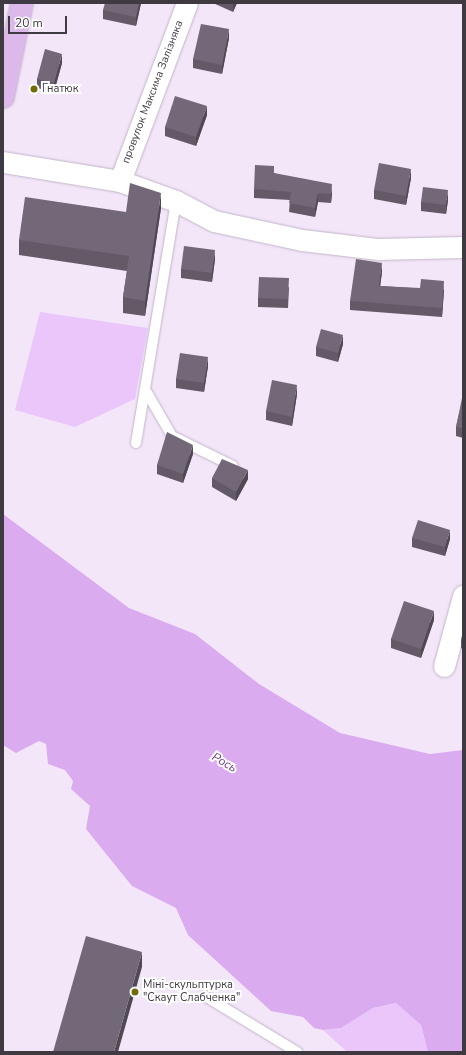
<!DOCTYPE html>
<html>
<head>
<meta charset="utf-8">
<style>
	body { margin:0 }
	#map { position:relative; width:466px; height:1055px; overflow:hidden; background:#f3e6f9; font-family:"Nunito Sans",sans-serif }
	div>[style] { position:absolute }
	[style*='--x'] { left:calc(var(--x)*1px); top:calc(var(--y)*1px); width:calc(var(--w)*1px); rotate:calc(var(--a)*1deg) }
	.green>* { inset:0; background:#ebc6fb }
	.water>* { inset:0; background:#dbabf0 }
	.roads { filter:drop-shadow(0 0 1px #c2b5c7) drop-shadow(0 0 1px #c2b5c7) }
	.service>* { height:10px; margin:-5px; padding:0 5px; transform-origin:5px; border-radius:5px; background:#fff }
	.minor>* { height:21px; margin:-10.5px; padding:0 10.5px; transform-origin:10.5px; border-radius:10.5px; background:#fff }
	.primary>* { height:22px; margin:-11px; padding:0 11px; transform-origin:11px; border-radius:11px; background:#dcb8eb }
	.wall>* { inset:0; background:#635967 }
	.shaded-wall>* { inset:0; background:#504954 }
	.building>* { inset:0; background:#736878 }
	.dots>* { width:11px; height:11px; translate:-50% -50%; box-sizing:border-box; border:2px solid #fff; border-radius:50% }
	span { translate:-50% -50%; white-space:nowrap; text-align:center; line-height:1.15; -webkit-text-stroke:4px #fff; paint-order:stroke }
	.poi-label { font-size:11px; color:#3f3a42 }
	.left { translate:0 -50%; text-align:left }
	.street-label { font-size:11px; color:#3f3a42 }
	.water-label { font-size:12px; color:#703787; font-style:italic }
	.frame { position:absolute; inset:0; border:4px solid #3f3a42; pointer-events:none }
	.scale { position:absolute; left:8px; top:16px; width:59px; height:18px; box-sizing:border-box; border:2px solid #3f3a42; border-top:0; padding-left:5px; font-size:12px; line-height:14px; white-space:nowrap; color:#3f3a42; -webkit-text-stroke:3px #fff; paint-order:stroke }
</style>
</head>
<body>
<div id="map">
	<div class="green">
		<i style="clip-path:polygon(40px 312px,148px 328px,135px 399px,75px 427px,15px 410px)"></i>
		<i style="clip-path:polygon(396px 1003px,421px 1025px,428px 1052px,347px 1052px,323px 1030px,341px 1028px,373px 1008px)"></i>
	</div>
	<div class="water">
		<i style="clip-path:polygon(3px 514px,129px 608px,195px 634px,259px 684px,340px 733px,430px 754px,463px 750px,463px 1052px,428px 1052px,421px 1025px,396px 1003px,373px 1008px,341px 1028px,323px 1030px,314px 1028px,303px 1017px,271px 1011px,188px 935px,176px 908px,132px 886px,86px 829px,90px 806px,71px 789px,73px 781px,65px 770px,48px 764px,46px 744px,39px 741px,16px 753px,3px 745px)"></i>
	</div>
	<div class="roads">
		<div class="service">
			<i style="--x:146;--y:391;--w:52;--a:60"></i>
			<i style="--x:172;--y:436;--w:68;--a:26.2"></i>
			<i style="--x:136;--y:443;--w:245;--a:-80.6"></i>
			<i style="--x:205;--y:996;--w:108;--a:31.3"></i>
		</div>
		<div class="minor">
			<i style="--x:3;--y:162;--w:119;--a:9.2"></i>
			<i style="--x:120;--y:181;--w:59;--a:19.7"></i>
			<i style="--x:176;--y:201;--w:43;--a:27.8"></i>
			<i style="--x:214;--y:221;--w:90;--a:12.2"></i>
			<i style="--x:302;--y:240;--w:77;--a:6.8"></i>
			<i style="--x:378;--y:249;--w:85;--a:-1.3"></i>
			<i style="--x:120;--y:181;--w:190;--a:-69.4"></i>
			<i style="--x:444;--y:666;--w:73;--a:-74.8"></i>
		</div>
		<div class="primary">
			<i style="--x:3;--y:97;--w:96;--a:-78.6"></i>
		</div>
	</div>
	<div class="wall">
		<i style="clip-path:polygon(141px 3px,136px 26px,103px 19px,103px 10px)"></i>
		<i style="clip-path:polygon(213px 3px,237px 3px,233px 12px)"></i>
		<i style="clip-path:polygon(229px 38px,222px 74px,193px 68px,193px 59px)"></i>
		<i style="clip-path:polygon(62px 63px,54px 92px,37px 88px,37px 79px)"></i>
		<i style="clip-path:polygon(207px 115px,196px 146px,165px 136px,165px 127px)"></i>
		<i style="clip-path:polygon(274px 173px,332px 193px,331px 203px,318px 202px,315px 217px,289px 212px,290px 200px,254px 198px,254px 189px)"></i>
		<i style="clip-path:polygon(411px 178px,406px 205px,374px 199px,374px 190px)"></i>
		<i style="clip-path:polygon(448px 200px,446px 214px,421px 211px,421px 202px)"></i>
		<i style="clip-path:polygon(161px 208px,145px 316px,123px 313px,123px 297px,127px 271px,19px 255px,19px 240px,126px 212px)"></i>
		<i style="clip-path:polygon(215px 259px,212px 282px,181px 278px,181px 269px)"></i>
		<i style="clip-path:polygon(382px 272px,380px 286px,444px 290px,442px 317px,350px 310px,350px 301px)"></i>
		<i style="clip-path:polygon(289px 287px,288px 308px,258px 307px,258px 298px)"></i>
		<i style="clip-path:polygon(343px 344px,338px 362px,316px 356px,316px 347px)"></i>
		<i style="clip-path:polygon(208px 366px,204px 392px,176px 388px,176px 379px)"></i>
		<i style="clip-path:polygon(297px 394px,292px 426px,266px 420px,266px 411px)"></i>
		<i style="clip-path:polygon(463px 398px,463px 438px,456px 436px,456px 427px)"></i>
		<i style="clip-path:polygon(193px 454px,183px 483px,157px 474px,157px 465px)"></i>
		<i style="clip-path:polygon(212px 478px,248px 479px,236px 501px,212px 487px)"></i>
		<i style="clip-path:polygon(412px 538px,450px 539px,445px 556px,412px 547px)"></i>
		<i style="clip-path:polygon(434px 620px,421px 658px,391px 648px,391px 639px)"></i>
		<i style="clip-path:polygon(461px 639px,463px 640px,463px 649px,461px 648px)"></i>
	</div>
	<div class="shaded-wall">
		<i style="clip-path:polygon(139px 3px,141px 3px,136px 26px,136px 17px)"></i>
		<i style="clip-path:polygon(233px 3px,237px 3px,233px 12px)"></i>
		<i style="clip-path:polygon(229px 29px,229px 38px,222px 74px,222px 65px)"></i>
		<i style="clip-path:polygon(62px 54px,62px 63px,54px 92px,54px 83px)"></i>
		<i style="clip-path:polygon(207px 106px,207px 115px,196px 146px,196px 137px)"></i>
		<i style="clip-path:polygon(411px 169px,411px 178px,406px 205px,406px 196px)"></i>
		<i style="clip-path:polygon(332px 184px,332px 193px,331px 203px,331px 194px)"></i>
		<i style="clip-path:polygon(448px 190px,448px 200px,446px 214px,446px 205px)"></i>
		<i style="clip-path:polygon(161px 193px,161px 208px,145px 316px,145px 301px)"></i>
		<i style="clip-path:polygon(318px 193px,318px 202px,315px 217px,315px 208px)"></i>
		<i style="clip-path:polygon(215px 250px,215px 259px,212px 282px,212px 273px)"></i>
		<i style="clip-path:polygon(382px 263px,382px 272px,379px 295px,379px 286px)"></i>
		<i style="clip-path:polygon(444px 281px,444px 290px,442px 317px,442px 308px)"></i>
		<i style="clip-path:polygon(343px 335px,343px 344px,338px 362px,338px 353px)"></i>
		<i style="clip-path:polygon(208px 357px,208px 366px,204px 392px,204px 383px)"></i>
		<i style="clip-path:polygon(297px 385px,297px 394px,292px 426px,292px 417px)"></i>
		<i style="clip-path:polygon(193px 445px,193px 454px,183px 483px,183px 474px)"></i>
		<i style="clip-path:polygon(248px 470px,248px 479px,236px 501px,236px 492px)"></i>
		<i style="clip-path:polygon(450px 530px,450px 539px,445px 556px,445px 547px)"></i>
		<i style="clip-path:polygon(434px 611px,434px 620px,421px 658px,421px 649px)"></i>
		<i style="clip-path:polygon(142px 952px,142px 967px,118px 1052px,114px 1052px)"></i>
	</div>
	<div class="building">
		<i style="clip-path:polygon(105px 3px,139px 3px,136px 17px,103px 10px)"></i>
		<i style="clip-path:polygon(201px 24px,229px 29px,222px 65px,193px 59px)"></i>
		<i style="clip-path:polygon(45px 49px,62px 54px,54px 83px,37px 79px)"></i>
		<i style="clip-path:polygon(175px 96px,207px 106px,196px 137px,165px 127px)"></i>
		<i style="clip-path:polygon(379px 163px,411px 169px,406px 196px,374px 190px)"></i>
		<i style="clip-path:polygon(255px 165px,274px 166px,274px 173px,332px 184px,331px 194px,318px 193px,315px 208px,289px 203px,291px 192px,254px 189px)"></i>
		<i style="clip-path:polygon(130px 183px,161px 193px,145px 301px,123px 297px,129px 256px,19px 240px,25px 197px,126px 212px)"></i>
		<i style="clip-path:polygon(423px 187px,448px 190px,446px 205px,421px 202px)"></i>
		<i style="clip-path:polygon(184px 246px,215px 250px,212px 273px,181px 269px)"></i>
		<i style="clip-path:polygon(356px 259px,382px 263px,379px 286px,420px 288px,421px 279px,444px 281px,442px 308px,350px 301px)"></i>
		<i style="clip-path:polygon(259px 277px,289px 278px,288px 299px,258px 298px)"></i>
		<i style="clip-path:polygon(321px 329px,343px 335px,338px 353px,316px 347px)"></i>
		<i style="clip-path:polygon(180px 353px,208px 357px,204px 383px,176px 379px)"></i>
		<i style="clip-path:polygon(272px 380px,297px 385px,292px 417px,266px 411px)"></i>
		<i style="clip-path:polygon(462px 398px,463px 398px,463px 428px,456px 427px)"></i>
		<i style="clip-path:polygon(167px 432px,193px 445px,183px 474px,157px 465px)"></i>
		<i style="clip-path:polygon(222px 459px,248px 470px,236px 492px,212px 478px)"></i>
		<i style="clip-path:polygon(418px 520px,450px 530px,445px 547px,412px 538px)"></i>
		<i style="clip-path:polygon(404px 601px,434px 611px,421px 649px,391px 639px)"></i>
		<i style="clip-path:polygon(463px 633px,463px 640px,461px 639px)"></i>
		<i style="clip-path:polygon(86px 936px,142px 952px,114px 1052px,53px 1052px)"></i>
	</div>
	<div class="dots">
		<i style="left:34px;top:89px;background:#726c08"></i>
		<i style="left:135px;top:992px;background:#726c08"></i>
	</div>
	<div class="poi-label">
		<span class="left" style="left:42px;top:89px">Гнатюк</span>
		<span class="left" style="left:143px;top:992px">Міні-скульптурка<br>"Скаут Слабченка"</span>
	</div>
	<div class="street-label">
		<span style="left:153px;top:92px;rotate:-69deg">провулок Максима Залізняка</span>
	</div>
	<div class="water-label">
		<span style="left:224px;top:763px;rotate:30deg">Рось</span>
	</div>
	<div class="frame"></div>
	<div class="scale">20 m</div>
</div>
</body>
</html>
